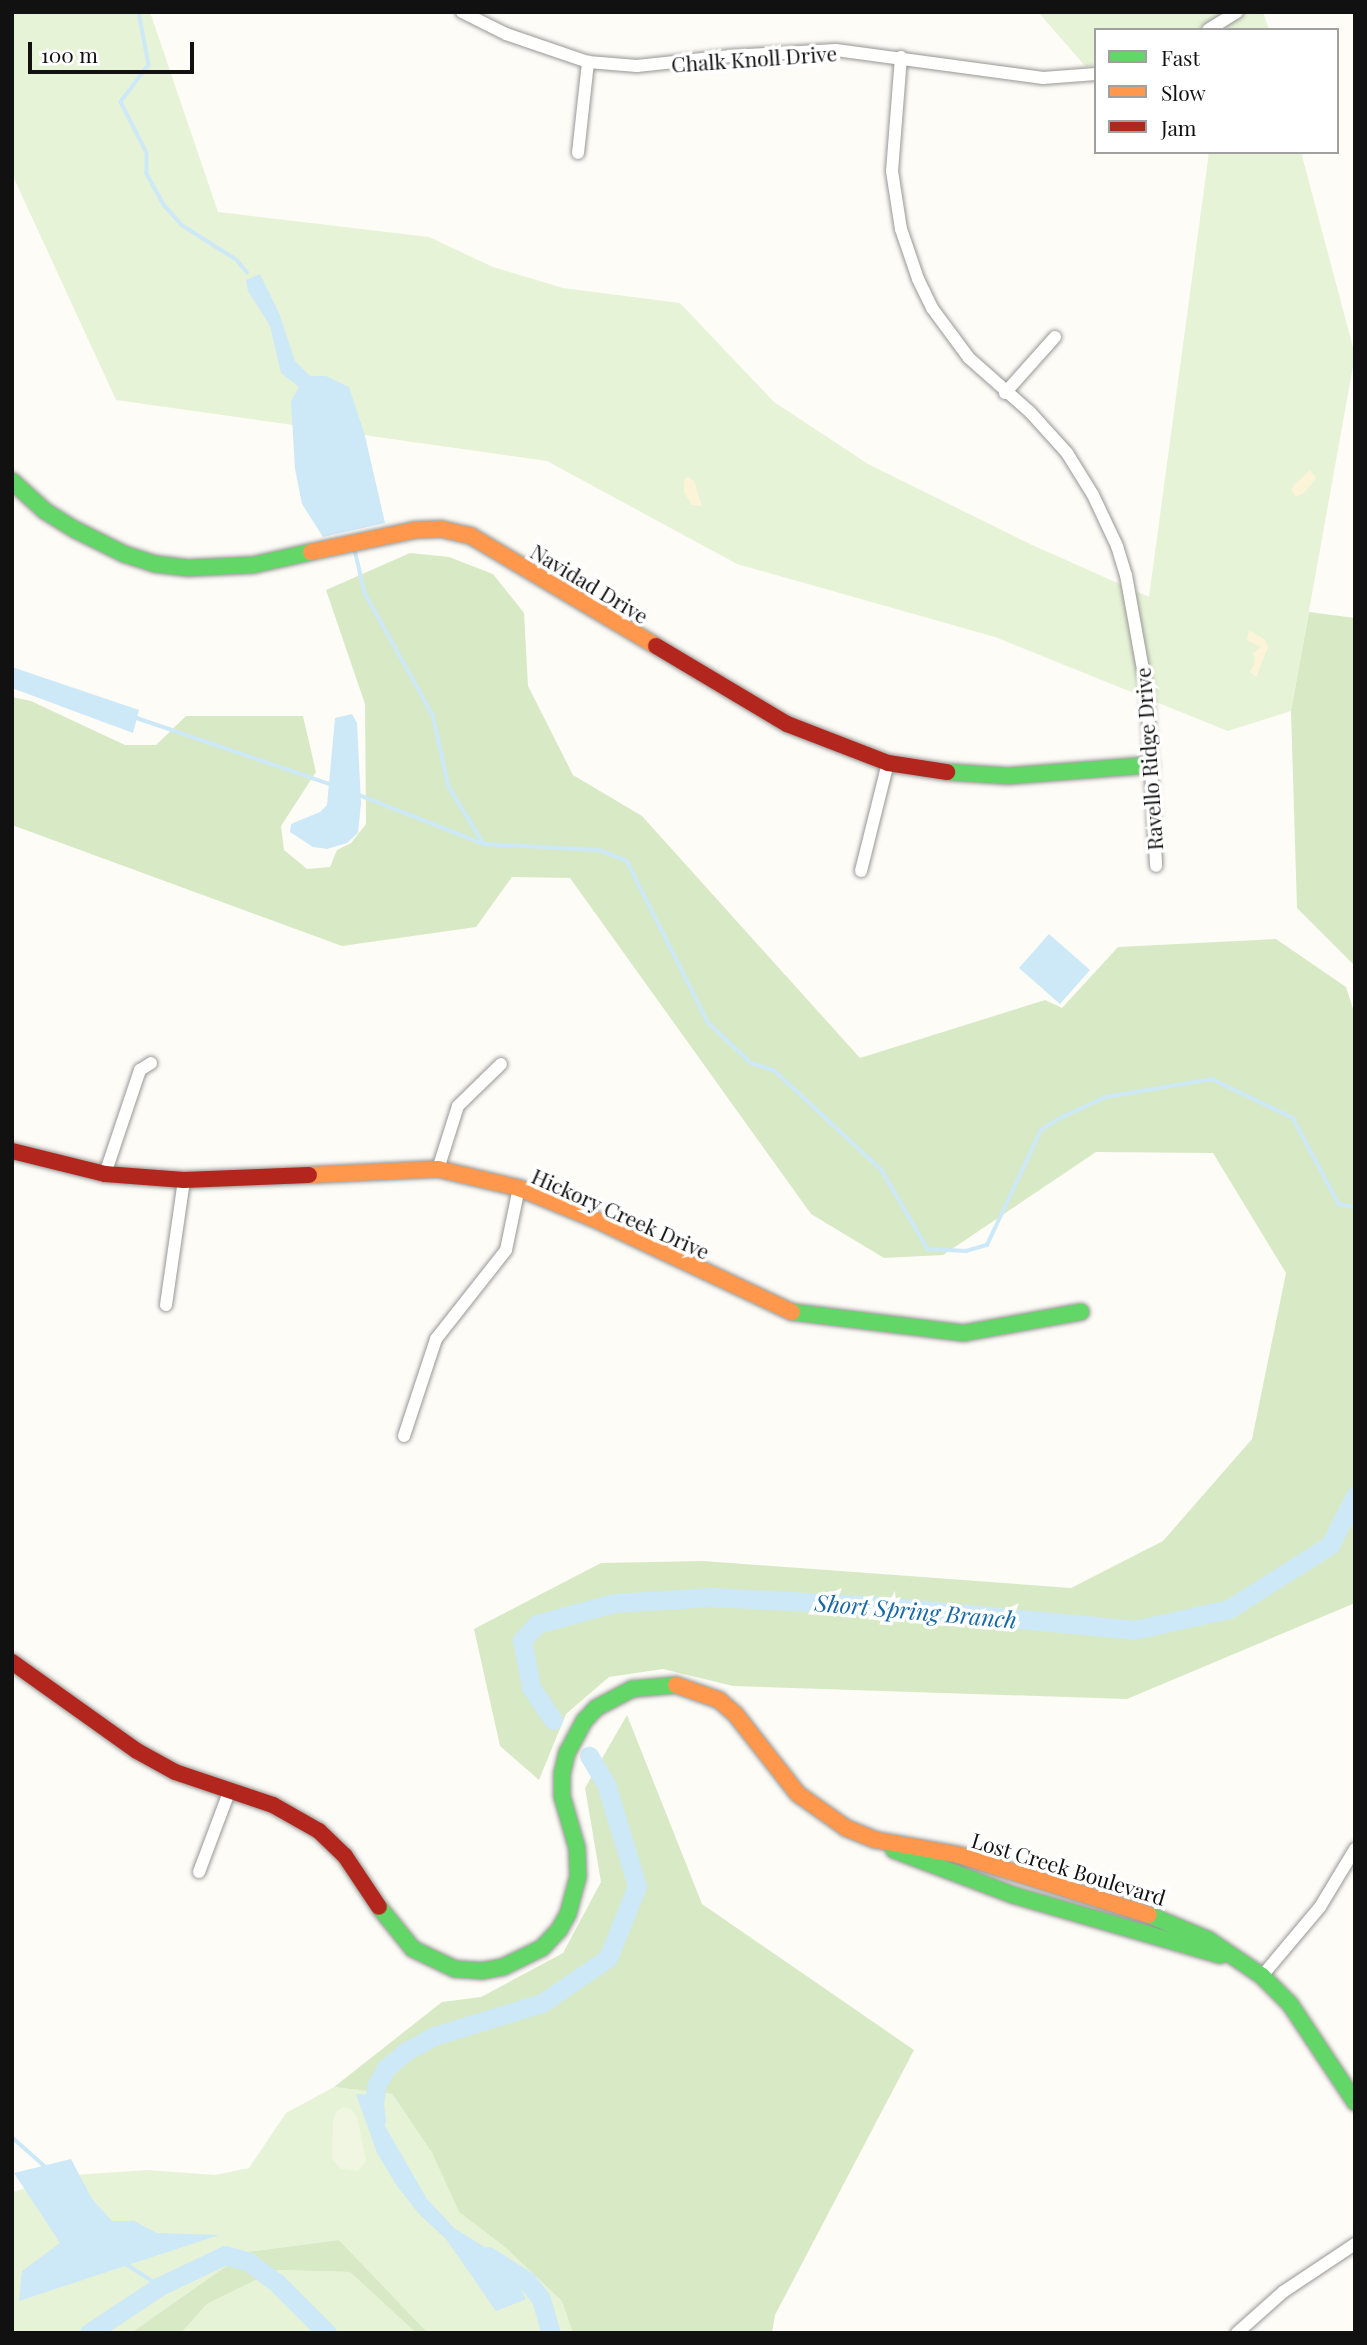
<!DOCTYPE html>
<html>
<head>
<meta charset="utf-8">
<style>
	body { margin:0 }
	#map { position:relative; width:1367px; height:2345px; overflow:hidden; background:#fdfcf7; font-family:"Playfair Display",serif }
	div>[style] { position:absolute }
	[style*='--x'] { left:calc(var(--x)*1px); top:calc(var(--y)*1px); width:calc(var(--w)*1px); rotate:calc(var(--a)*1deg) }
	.green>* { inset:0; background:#e7f3d7 }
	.forest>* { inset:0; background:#d8eac5 }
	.sand>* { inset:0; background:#fcf4d9 }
	.pitch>* { inset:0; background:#f0f6e1 }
	.water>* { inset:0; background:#cde8f7 }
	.stream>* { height:3.5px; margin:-1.75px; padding:0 1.75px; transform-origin:1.75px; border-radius:1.75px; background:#cde8f7 }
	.river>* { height:19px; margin:-9.5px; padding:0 9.5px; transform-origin:9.5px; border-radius:9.5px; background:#cde8f7 }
	.roads { filter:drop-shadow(0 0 2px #979795) drop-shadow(0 0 2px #979795) }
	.street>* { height:12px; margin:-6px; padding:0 6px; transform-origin:6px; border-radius:6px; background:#fffffe }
	.fast>* { height:16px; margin:-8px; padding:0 8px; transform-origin:8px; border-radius:8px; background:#63d668 }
	.slow>* { height:16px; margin:-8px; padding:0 8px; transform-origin:8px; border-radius:8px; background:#ff974d }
	.jam>* { height:16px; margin:-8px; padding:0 8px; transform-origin:8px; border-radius:8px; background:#b3261e }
	span { translate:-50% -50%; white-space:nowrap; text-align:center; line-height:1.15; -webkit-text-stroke:7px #fff; paint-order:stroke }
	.street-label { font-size:21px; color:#111 }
	.water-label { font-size:23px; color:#1768a6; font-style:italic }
	.frame { position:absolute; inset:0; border:14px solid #111; pointer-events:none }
	.legend { position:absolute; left:1094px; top:28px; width:245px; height:126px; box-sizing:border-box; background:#fff; border:2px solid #a0a0a0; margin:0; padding:9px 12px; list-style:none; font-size:21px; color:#111 }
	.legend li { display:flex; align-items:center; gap:14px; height:35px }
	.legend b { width:35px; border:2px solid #a0a0a0 }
	.scale { position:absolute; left:28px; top:42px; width:166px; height:32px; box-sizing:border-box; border:4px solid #111; border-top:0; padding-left:9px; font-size:21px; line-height:24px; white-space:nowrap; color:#111; -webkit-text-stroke:5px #fff; paint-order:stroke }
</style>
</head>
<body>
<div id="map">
	<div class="green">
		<i style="clip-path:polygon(12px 12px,150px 12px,218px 212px,429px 237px,493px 267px,563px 288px,680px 303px,774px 402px,868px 464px,1030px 544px,1149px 597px,1209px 152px,1301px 152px,1355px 355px,1291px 711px,1228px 731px,995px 637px,737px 564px,547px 461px,116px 400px,12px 174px)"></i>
		<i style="clip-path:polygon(1038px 12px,1263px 12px,1269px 30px,1096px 30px,1096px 65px,1086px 67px)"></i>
		<i style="clip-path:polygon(334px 2087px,392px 2094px,432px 2153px,459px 2212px,506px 2248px,563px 2301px,573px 2333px,428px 2333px,339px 2240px,246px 2252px,131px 2333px,12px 2333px,12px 2192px,74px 2175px,147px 2170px,215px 2175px,249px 2168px,286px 2113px)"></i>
		<i style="clip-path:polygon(276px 2270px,350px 2272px,416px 2333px,181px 2333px,207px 2304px)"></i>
	</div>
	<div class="forest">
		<i style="clip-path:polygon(410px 553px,449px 557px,493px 574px,524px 613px,528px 686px,573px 775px,642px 816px,860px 1058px,1045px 1000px,1062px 1008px,1118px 947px,1276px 939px,1346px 987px,1355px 1015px,1355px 1603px,1127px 1699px,733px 1686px,663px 1669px,609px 1677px,566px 1714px,539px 1780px,500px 1746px,474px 1629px,601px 1563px,703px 1561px,1071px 1588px,1163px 1541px,1252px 1439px,1286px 1273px,1213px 1153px,1096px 1152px,943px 1255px,884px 1258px,811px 1214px,570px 878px,512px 877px,476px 927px,342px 946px,12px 825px,12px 697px,31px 701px,125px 745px,156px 745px,186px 716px,303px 716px,316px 772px,281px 826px,284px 850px,307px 869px,330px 867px,337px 850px,351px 843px,366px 824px,365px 704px,326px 590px)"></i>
		<i style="clip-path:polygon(1309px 612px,1355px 618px,1355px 966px,1297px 908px,1291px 711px)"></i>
		<i style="clip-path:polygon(627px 1715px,702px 1904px,914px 2050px,775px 2315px,772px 2333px,573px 2333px,562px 2301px,506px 2248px,459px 2212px,432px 2153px,392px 2094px,334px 2087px,442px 2002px,481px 1997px,563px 1953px,601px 1882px,585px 1788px)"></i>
		<i style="clip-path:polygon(339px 2240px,428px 2333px,416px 2333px,350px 2272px,276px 2270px,207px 2304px,181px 2333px,131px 2333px,246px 2252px)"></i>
	</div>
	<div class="sand">
		<i style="clip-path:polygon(1310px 470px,1316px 478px,1305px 492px,1296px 497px,1292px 490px,1294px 485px)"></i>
		<i style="clip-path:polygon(688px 477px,694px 481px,702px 506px,692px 505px,684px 492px,684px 480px)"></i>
		<i style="clip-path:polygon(1249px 630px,1264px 639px,1268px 647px,1256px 677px,1250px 672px,1255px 662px,1253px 653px,1261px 647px,1247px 640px)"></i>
	</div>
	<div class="pitch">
		<i style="clip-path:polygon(343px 2107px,351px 2109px,357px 2117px,366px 2161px,358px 2171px,341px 2169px,332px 2158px,333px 2121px,336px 2112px)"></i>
	</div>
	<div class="water">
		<i style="clip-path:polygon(260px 274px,279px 313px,295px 361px,310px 376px,326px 376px,349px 387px,365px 436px,385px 523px,323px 537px,302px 504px,295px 469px,291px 401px,299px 387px,281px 373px,270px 326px,248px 291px,246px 280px)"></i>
		<i style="clip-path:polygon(12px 667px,139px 710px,133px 733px,12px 688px)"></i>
		<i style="clip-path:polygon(352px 714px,357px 723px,361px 803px,358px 833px,347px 843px,327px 849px,313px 847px,290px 832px,291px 824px,320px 812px,327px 805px,335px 718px)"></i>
		<i style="clip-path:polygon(1049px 934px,1090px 970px,1060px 1004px,1019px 968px)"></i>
		<i style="clip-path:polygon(356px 2094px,376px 2095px,382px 2121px,427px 2199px,454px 2228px,483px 2246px,511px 2270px,526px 2299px,496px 2311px,446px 2239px,420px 2215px,397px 2186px,377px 2153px)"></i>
		<i style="clip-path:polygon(71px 2159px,92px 2199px,112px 2221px,134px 2221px,157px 2233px,219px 2235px,19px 2301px,22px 2271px,60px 2243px,14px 2173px)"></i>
	</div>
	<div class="stream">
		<i style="--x:139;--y:12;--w:54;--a:79.3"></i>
		<i style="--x:149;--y:65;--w:46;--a:127.1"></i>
		<i style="--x:121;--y:102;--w:57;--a:63"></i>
		<i style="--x:147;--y:153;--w:21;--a:90"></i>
		<i style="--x:147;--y:174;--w:37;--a:61"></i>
		<i style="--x:165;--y:206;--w:25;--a:48"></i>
		<i style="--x:182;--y:225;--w:65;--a:32.5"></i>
		<i style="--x:237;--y:260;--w:16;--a:50"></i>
		<i style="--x:355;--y:550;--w:44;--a:76.9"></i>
		<i style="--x:365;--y:593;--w:140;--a:60.9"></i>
		<i style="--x:433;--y:715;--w:74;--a:77.5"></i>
		<i style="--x:449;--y:787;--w:67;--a:58.4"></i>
		<i style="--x:134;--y:717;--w:213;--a:18.9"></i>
		<i style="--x:359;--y:795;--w:134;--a:21.4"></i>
		<i style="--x:484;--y:844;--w:115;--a:3"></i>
		<i style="--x:599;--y:850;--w:30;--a:21"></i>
		<i style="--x:627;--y:861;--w:180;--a:63.3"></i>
		<i style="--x:708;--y:1022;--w:59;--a:43.6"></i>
		<i style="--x:751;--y:1063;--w:25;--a:18"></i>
		<i style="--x:775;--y:1071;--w:144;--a:42.8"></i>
		<i style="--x:881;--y:1169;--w:93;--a:59.6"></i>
		<i style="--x:928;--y:1249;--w:38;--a:3"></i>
		<i style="--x:966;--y:1251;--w:22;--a:-16"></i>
		<i style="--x:987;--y:1245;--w:127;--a:-64.8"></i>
		<i style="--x:1041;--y:1130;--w:22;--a:-32"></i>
		<i style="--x:1060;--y:1118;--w:51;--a:-24.5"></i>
		<i style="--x:1106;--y:1097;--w:108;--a:-9.6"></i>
		<i style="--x:1212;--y:1079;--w:90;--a:25.7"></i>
		<i style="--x:1293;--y:1118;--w:98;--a:61.9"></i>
		<i style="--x:1339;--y:1204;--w:16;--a:11"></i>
		<i style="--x:12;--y:2137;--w:47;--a:41.5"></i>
		<i style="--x:123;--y:2262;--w:44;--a:33"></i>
	</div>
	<div class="river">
		<i style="--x:553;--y:1720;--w:40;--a:-124"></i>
		<i style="--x:531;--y:1687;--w:48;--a:-100.8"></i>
		<i style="--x:522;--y:1640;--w:22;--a:-47"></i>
		<i style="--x:537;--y:1624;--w:80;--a:-15.3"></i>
		<i style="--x:614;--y:1603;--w:98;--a:-3.5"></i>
		<i style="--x:712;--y:1597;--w:170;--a:3"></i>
		<i style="--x:882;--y:1606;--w:253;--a:5.4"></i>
		<i style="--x:1134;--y:1630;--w:97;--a:-12.5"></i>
		<i style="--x:1229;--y:1609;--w:120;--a:-32.4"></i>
		<i style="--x:1330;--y:1545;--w:55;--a:-63"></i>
		<i style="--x:376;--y:2120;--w:14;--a:-98"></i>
		<i style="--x:374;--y:2106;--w:20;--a:-84"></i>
		<i style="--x:376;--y:2086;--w:21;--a:-61"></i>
		<i style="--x:386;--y:2068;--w:25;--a:-40"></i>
		<i style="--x:405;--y:2052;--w:33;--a:-29"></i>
		<i style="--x:434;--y:2036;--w:113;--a:-17"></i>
		<i style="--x:542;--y:2003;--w:80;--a:-34.3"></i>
		<i style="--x:608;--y:1958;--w:78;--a:-68.1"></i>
		<i style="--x:637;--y:1886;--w:107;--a:-106.9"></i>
		<i style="--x:606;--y:1784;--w:33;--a:-121"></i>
		<i style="--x:488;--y:2256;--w:46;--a:32.7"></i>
		<i style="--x:527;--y:2281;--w:23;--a:52"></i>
		<i style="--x:541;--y:2299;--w:35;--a:74"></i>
		<i style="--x:89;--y:2333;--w:85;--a:-33.5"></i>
		<i style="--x:160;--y:2286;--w:72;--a:-25.5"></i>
		<i style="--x:225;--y:2255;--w:25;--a:16"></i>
		<i style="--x:249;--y:2262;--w:34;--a:37"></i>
		<i style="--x:276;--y:2282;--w:72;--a:45"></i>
	</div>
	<div class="roads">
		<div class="street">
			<i style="--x:462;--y:12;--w:49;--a:26.6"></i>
			<i style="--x:506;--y:34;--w:87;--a:18.9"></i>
			<i style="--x:588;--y:62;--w:49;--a:4.7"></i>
			<i style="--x:637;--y:66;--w:94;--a:-6.1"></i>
			<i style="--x:730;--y:56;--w:106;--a:-3.2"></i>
			<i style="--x:836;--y:50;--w:209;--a:7.7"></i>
			<i style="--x:1043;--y:78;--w:53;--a:-4.3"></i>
			<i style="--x:1208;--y:30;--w:34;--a:-32"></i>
			<i style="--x:901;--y:57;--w:114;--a:94.5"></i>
			<i style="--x:892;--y:171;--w:59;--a:81.2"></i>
			<i style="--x:901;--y:229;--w:53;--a:71.2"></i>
			<i style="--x:918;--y:279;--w:32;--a:64"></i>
			<i style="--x:932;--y:308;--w:62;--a:53.5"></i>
			<i style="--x:969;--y:358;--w:81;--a:41.5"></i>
			<i style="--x:1030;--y:412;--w:55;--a:47.9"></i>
			<i style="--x:1067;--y:453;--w:49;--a:58.2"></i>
			<i style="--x:1093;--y:495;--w:56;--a:64.8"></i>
			<i style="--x:1117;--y:546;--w:30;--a:73"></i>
			<i style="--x:1126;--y:575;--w:119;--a:79.8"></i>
			<i style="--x:1147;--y:692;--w:174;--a:87"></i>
			<i style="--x:578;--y:153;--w:92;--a:-83.7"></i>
			<i style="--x:1005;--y:393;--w:75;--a:-48.2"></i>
			<i style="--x:861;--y:871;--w:111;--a:-76"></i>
			<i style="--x:438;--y:1169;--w:66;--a:-72.4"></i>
			<i style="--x:458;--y:1106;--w:60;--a:-44.3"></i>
			<i style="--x:105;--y:1174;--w:110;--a:-71.4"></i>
			<i style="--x:140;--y:1070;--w:13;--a:-32"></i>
			<i style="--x:166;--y:1305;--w:126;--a:-81.8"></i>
			<i style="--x:404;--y:1436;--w:102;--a:-71.7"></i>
			<i style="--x:436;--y:1339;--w:113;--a:-51.8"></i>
			<i style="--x:506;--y:1250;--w:63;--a:-78.2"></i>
			<i style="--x:199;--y:1872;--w:85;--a:-69.4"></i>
			<i style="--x:1262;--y:1976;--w:90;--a:-50"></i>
			<i style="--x:1320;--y:1907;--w:68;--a:-58.9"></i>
			<i style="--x:1237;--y:2333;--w:62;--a:-41.7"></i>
			<i style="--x:1283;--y:2292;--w:87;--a:-33.7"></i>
		</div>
		<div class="fast">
			<i style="--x:12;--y:481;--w:45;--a:42.3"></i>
			<i style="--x:45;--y:511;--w:36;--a:32"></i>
			<i style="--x:76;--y:530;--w:54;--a:26.6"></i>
			<i style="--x:124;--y:554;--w:33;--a:18"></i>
			<i style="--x:155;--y:564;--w:33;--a:7"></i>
			<i style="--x:188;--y:568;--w:65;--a:-2.6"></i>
			<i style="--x:253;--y:565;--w:59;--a:-12.6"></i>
			<i style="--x:947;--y:772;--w:61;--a:3.8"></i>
			<i style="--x:1008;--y:776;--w:143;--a:-4.4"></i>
			<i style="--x:792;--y:1312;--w:173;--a:7"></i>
			<i style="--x:964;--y:1333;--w:119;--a:-10.2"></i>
			<i style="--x:894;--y:1850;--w:127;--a:20.7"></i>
			<i style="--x:1013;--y:1895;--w:216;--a:16.2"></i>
			<i style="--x:379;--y:1907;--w:54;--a:51"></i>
			<i style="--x:413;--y:1949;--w:47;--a:25.5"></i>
			<i style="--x:455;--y:1969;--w:26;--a:4"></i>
			<i style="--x:481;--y:1971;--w:22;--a:-10"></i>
			<i style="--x:503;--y:1967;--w:43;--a:-26"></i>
			<i style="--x:542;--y:1948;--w:25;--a:-47"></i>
			<i style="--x:559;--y:1930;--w:18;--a:-61"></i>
			<i style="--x:568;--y:1914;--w:39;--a:-75"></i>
			<i style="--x:578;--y:1876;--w:28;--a:-92"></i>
			<i style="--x:577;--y:1848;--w:54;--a:-106.1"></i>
			<i style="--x:562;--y:1796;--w:22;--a:-90"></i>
			<i style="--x:562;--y:1774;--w:22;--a:-77"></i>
			<i style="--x:567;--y:1753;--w:36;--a:-62"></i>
			<i style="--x:584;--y:1721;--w:18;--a:-47"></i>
			<i style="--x:596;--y:1708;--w:41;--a:-27.8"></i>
			<i style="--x:632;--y:1689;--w:44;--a:-5.2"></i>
			<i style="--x:1149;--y:1915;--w:65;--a:22.6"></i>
			<i style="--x:1209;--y:1940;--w:64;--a:34.2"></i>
			<i style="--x:1262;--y:1976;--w:40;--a:45"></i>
			<i style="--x:1290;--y:2004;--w:118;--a:56.4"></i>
		</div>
		<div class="slow">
			<i style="--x:311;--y:552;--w:106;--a:-11.9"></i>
			<i style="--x:415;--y:530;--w:26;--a:-2"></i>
			<i style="--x:441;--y:529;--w:31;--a:13"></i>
			<i style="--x:471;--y:536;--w:215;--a:30.7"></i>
			<i style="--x:309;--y:1175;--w:129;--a:-2.7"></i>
			<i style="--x:438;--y:1169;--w:83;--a:13.2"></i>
			<i style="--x:519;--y:1188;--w:79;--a:22.3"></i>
			<i style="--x:592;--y:1218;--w:221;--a:25.2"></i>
			<i style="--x:676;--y:1685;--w:46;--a:19.2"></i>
			<i style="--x:719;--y:1700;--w:23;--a:41"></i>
			<i style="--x:736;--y:1715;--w:100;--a:51.9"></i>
			<i style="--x:798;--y:1794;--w:59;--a:35.3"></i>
			<i style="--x:846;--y:1828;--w:32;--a:22"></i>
			<i style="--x:876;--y:1840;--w:84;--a:10.2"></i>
			<i style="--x:959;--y:1855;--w:199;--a:17.5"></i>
		</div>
		<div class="jam">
			<i style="--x:656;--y:646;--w:152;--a:30.8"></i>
			<i style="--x:787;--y:724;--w:108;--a:21.1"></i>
			<i style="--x:888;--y:763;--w:60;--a:8.7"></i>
			<i style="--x:12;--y:1151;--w:96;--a:13.9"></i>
			<i style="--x:105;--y:1174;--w:79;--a:4.3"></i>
			<i style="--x:184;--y:1180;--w:125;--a:-2.3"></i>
			<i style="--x:12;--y:1662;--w:153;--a:35.5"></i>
			<i style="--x:137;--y:1751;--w:43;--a:28.9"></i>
			<i style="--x:175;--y:1772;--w:103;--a:18.6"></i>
			<i style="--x:273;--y:1805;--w:53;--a:29.5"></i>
			<i style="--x:319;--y:1831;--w:36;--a:44"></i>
			<i style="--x:345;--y:1856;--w:61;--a:56.3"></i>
		</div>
	</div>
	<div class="street-label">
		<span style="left:754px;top:58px;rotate:-4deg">Chalk Knoll Drive</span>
		<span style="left:590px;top:583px;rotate:31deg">Navidad Drive</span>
		<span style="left:1148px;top:759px;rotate:-94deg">Ravello Ridge Drive</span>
		<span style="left:621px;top:1213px;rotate:24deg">Hickory Creek Drive</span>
		<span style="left:1069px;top:1868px;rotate:17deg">Lost Creek Boulevard</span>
	</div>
	<div class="water-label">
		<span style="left:916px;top:1611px;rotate:5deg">Short Spring Branch</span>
	</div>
	<div class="frame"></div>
	<ul class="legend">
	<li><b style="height:9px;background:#63d668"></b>Fast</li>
	<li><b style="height:9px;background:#ff974d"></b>Slow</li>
	<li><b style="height:9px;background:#b3261e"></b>Jam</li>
	</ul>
	<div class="scale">100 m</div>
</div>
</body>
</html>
